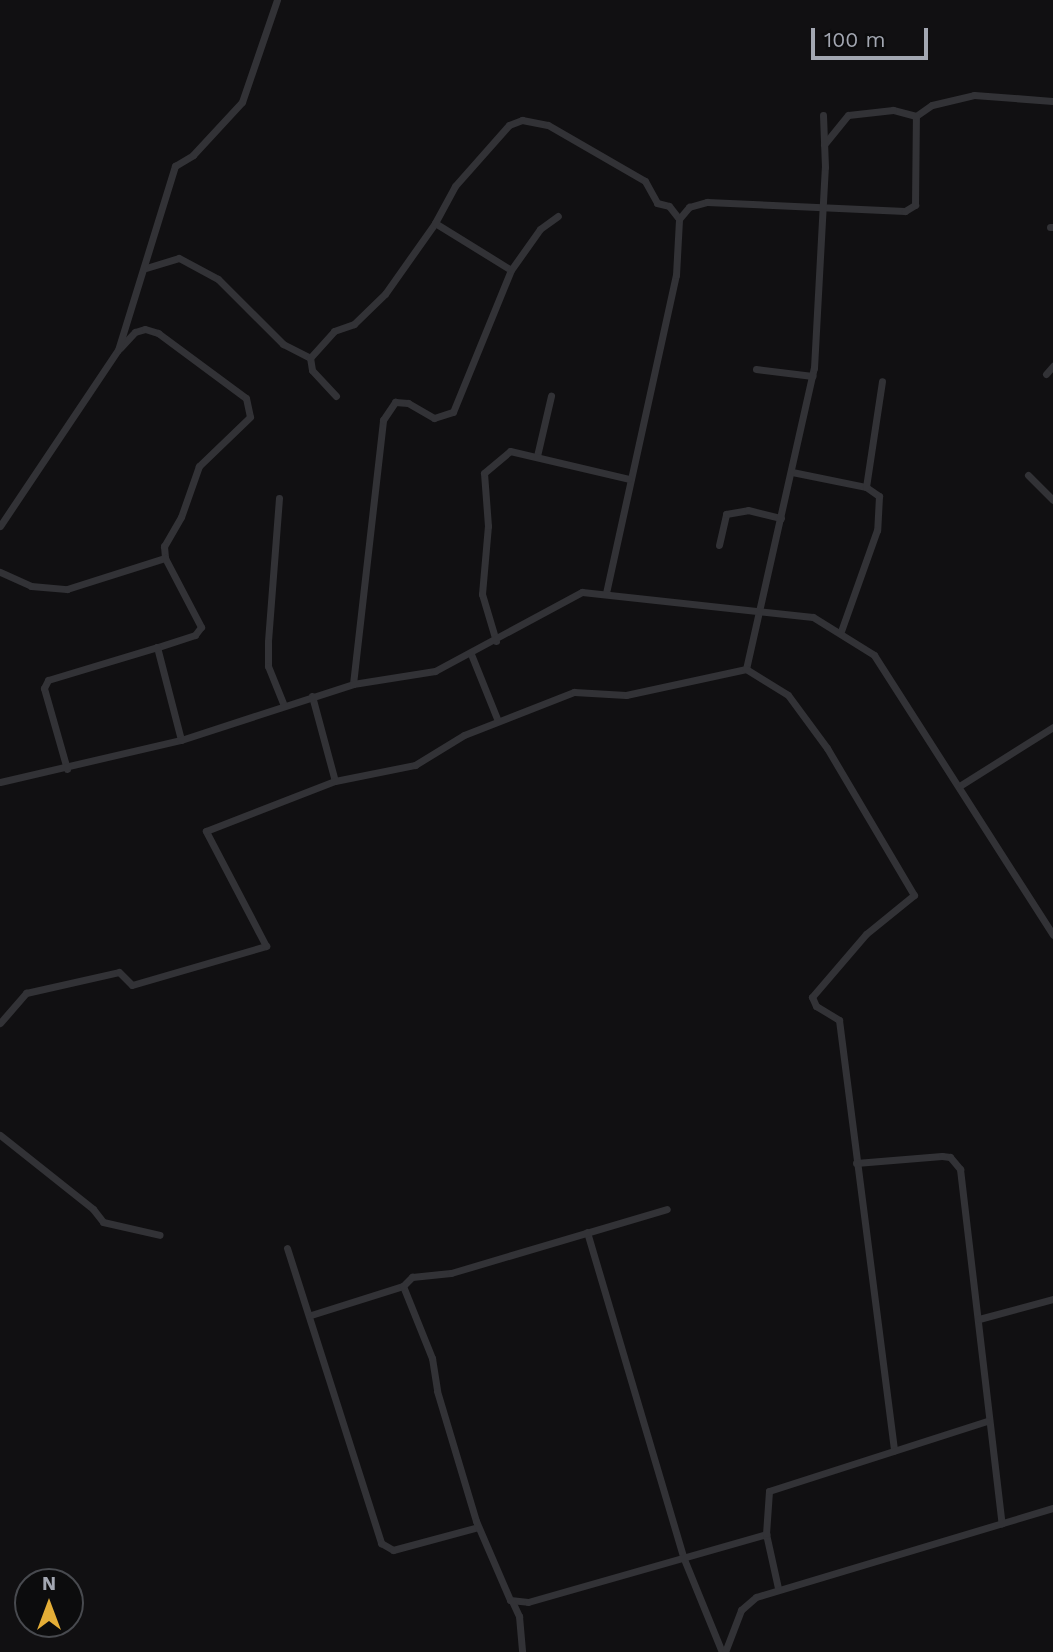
<!DOCTYPE html>
<html>
<head>
<meta charset="utf-8">
<style>
	body { margin:0 }
	#map { position:relative; width:1053px; height:1652px; overflow:hidden; background:#111012; font-family:"Work Sans",sans-serif }
	div>[style] { position:absolute }
	[style*='--x'] { left:calc(var(--x)*1px); top:calc(var(--y)*1px); width:calc(var(--w)*1px); rotate:calc(var(--a)*1deg) }
	.minor>* { height:7px; margin:-3.5px; padding:0 3.5px; transform-origin:3.5px; border-radius:3.5px; background:#323236 }
	span { translate:-50% -50%; white-space:nowrap; text-align:center; line-height:1.15; -webkit-text-stroke:5px #0c0c0d; paint-order:stroke }
	.north { position:absolute; left:14px; top:1568px; width:70px; height:70px; box-sizing:border-box; background:#0c0c0d; border:2px solid #484a4f; border-radius:50%; rotate:0deg; font-size:19px; font-weight:700; line-height:28px; text-align:center; color:#a3a7b2 }
	.north::after { content:''; display:block; margin:auto; width:24px; height:32px; background:#e4ae37; clip-path:polygon(50% 0,100% 100%,50% 72%,0 100%) }
	.scale { position:absolute; left:811px; top:28px; width:117px; height:32px; box-sizing:border-box; border:4px solid #a3a7b2; border-top:0; padding-left:9px; font-size:21px; line-height:24px; white-space:nowrap; color:#a3a7b2; -webkit-text-stroke:5px #0c0c0d; paint-order:stroke }
</style>
</head>
<body>
<div id="map">
	<div class="minor">
		<i style="--x:916;--y:116;--w:19;--a:-35"></i>
		<i style="--x:932;--y:105;--w:43;--a:-13.4"></i>
		<i style="--x:974;--y:95;--w:79;--a:4.3"></i>
		<i style="--x:435;--y:223;--w:89;--a:31.7"></i>
		<i style="--x:1050;--y:227;--w:3;--a:0"></i>
		<i style="--x:146;--y:268;--w:34;--a:-17"></i>
		<i style="--x:179;--y:258;--w:44;--a:28.3"></i>
		<i style="--x:218;--y:279;--w:92;--a:45"></i>
		<i style="--x:283;--y:344;--w:30;--a:27"></i>
		<i style="--x:120;--y:348;--w:22;--a:-47"></i>
		<i style="--x:135;--y:332;--w:10;--a:-17"></i>
		<i style="--x:145;--y:329;--w:14;--a:17"></i>
		<i style="--x:158;--y:333;--w:109;--a:36.5"></i>
		<i style="--x:246;--y:398;--w:19;--a:78"></i>
		<i style="--x:250;--y:417;--w:71;--a:136.1"></i>
		<i style="--x:199;--y:466;--w:54;--a:109.4"></i>
		<i style="--x:181;--y:517;--w:34;--a:120"></i>
		<i style="--x:164;--y:546;--w:12;--a:85"></i>
		<i style="--x:165;--y:558;--w:78;--a:62.4"></i>
		<i style="--x:201;--y:627;--w:10;--a:127"></i>
		<i style="--x:195;--y:635;--w:40;--a:162"></i>
		<i style="--x:157;--y:647;--w:96;--a:75.5"></i>
		<i style="--x:756;--y:369;--w:57;--a:7"></i>
		<i style="--x:1046;--y:374;--w:11;--a:-49"></i>
		<i style="--x:336;--y:396;--w:35;--a:-133"></i>
		<i style="--x:312;--y:370;--w:12;--a:-99"></i>
		<i style="--x:310;--y:358;--w:36;--a:-48"></i>
		<i style="--x:334;--y:331;--w:21;--a:-19"></i>
		<i style="--x:354;--y:324;--w:43;--a:-44.1"></i>
		<i style="--x:385;--y:294;--w:87;--a:-54.8"></i>
		<i style="--x:435;--y:223;--w:42;--a:-61.6"></i>
		<i style="--x:455;--y:186;--w:81;--a:-48.5"></i>
		<i style="--x:509;--y:125;--w:14;--a:-21"></i>
		<i style="--x:522;--y:120;--w:26;--a:11"></i>
		<i style="--x:548;--y:125;--w:112;--a:30"></i>
		<i style="--x:645;--y:181;--w:25;--a:61"></i>
		<i style="--x:657;--y:203;--w:12;--a:14"></i>
		<i style="--x:669;--y:206;--w:16;--a:52"></i>
		<i style="--x:537;--y:456;--w:62;--a:-76.9"></i>
		<i style="--x:792;--y:472;--w:76;--a:11.5"></i>
		<i style="--x:866;--y:487;--w:16;--a:35"></i>
		<i style="--x:879;--y:496;--w:34;--a:93"></i>
		<i style="--x:877;--y:530;--w:107;--a:109.6"></i>
		<i style="--x:1028;--y:475;--w:35;--a:45"></i>
		<i style="--x:866;--y:487;--w:107;--a:-81.4"></i>
		<i style="--x:279;--y:498;--w:144;--a:94.4"></i>
		<i style="--x:268;--y:642;--w:24;--a:90"></i>
		<i style="--x:268;--y:666;--w:40;--a:68"></i>
		<i style="--x:0;--y:526;--w:212;--a:-56.2"></i>
		<i style="--x:118;--y:350;--w:193;--a:-72.8"></i>
		<i style="--x:175;--y:166;--w:21;--a:-31"></i>
		<i style="--x:193;--y:155;--w:72;--a:-47.2"></i>
		<i style="--x:242;--y:102;--w:108;--a:-71.1"></i>
		<i style="--x:719;--y:545;--w:32;--a:-77"></i>
		<i style="--x:726;--y:514;--w:22;--a:-10"></i>
		<i style="--x:748;--y:510;--w:34;--a:14"></i>
		<i style="--x:0;--y:572;--w:34;--a:24"></i>
		<i style="--x:31;--y:586;--w:36;--a:5"></i>
		<i style="--x:67;--y:589;--w:103;--a:-17.6"></i>
		<i style="--x:606;--y:593;--w:326;--a:-77.6"></i>
		<i style="--x:676;--y:275;--w:56;--a:-86.9"></i>
		<i style="--x:679;--y:219;--w:16;--a:-50"></i>
		<i style="--x:689;--y:207;--w:19;--a:-16"></i>
		<i style="--x:707;--y:202;--w:198;--a:2.6"></i>
		<i style="--x:905;--y:211;--w:12;--a:-31"></i>
		<i style="--x:915;--y:205;--w:89;--a:-89.4"></i>
		<i style="--x:916;--y:116;--w:24;--a:-165"></i>
		<i style="--x:893;--y:110;--w:45;--a:173.7"></i>
		<i style="--x:848;--y:115;--w:38;--a:129"></i>
		<i style="--x:496;--y:641;--w:49;--a:-106.6"></i>
		<i style="--x:482;--y:594;--w:68;--a:-85"></i>
		<i style="--x:488;--y:526;--w:53;--a:-94.3"></i>
		<i style="--x:484;--y:473;--w:34;--a:-40"></i>
		<i style="--x:510;--y:451;--w:122;--a:13.2"></i>
		<i style="--x:471;--y:654;--w:72;--a:68.1"></i>
		<i style="--x:746;--y:669;--w:309;--a:-77.3"></i>
		<i style="--x:814;--y:368;--w:201;--a:-86.9"></i>
		<i style="--x:825;--y:167;--w:52;--a:-92.2"></i>
		<i style="--x:353;--y:684;--w:266;--a:-83.5"></i>
		<i style="--x:383;--y:420;--w:22;--a:-56"></i>
		<i style="--x:395;--y:402;--w:13;--a:4"></i>
		<i style="--x:408;--y:403;--w:30;--a:30"></i>
		<i style="--x:434;--y:418;--w:20;--a:-18"></i>
		<i style="--x:453;--y:412;--w:153;--a:-67.8"></i>
		<i style="--x:511;--y:270;--w:50;--a:-54.7"></i>
		<i style="--x:540;--y:229;--w:22;--a:-36"></i>
		<i style="--x:312;--y:696;--w:88;--a:74.9"></i>
		<i style="--x:67;--y:769;--w:84;--a:-105.9"></i>
		<i style="--x:44;--y:688;--w:9;--a:-63"></i>
		<i style="--x:48;--y:680;--w:114;--a:-16.8"></i>
		<i style="--x:0;--y:782;--w:186;--a:-13.1"></i>
		<i style="--x:181;--y:740;--w:181;--a:-18"></i>
		<i style="--x:353;--y:684;--w:83;--a:-9"></i>
		<i style="--x:435;--y:671;--w:167;--a:-28.3"></i>
		<i style="--x:582;--y:592;--w:232;--a:6.2"></i>
		<i style="--x:813;--y:617;--w:72;--a:31.9"></i>
		<i style="--x:874;--y:655;--w:332;--a:57.4"></i>
		<i style="--x:961;--y:785;--w:109;--a:-32.2"></i>
		<i style="--x:0;--y:1023;--w:40;--a:-49"></i>
		<i style="--x:26;--y:993;--w:95;--a:-12.7"></i>
		<i style="--x:119;--y:972;--w:18;--a:45"></i>
		<i style="--x:132;--y:985;--w:140;--a:-16.2"></i>
		<i style="--x:266;--y:946;--w:130;--a:-117.6"></i>
		<i style="--x:206;--y:831;--w:138;--a:-21.2"></i>
		<i style="--x:335;--y:781;--w:82;--a:-11.3"></i>
		<i style="--x:415;--y:765;--w:57;--a:-31.5"></i>
		<i style="--x:464;--y:735;--w:118;--a:-21.4"></i>
		<i style="--x:574;--y:692;--w:52;--a:3.3"></i>
		<i style="--x:626;--y:695;--w:123;--a:-12.2"></i>
		<i style="--x:746;--y:669;--w:49;--a:31.8"></i>
		<i style="--x:788;--y:695;--w:66;--a:53.7"></i>
		<i style="--x:827;--y:748;--w:171;--a:59.4"></i>
		<i style="--x:914;--y:895;--w:62;--a:140.9"></i>
		<i style="--x:866;--y:934;--w:83;--a:130.6"></i>
		<i style="--x:812;--y:997;--w:10;--a:66"></i>
		<i style="--x:816;--y:1006;--w:27;--a:31"></i>
		<i style="--x:839;--y:1020;--w:434;--a:82.7"></i>
		<i style="--x:0;--y:1135;--w:119;--a:38.5"></i>
		<i style="--x:93;--y:1209;--w:16;--a:52"></i>
		<i style="--x:103;--y:1222;--w:58;--a:12.8"></i>
		<i style="--x:856;--y:1163;--w:86;--a:-4.7"></i>
		<i style="--x:942;--y:1156;--w:8;--a:7"></i>
		<i style="--x:950;--y:1157;--w:16;--a:50"></i>
		<i style="--x:960;--y:1169;--w:357;--a:83.3"></i>
		<i style="--x:587;--y:1232;--w:341;--a:73.5"></i>
		<i style="--x:684;--y:1559;--w:100;--a:67.8"></i>
		<i style="--x:287;--y:1248;--w:310;--a:72.3"></i>
		<i style="--x:381;--y:1543;--w:14;--a:30"></i>
		<i style="--x:393;--y:1550;--w:88;--a:-15.1"></i>
		<i style="--x:403;--y:1286;--w:78;--a:68.1"></i>
		<i style="--x:432;--y:1358;--w:33;--a:81"></i>
		<i style="--x:437;--y:1391;--w:136;--a:73.3"></i>
		<i style="--x:476;--y:1521;--w:86;--a:66.7"></i>
		<i style="--x:510;--y:1600;--w:18;--a:6"></i>
		<i style="--x:528;--y:1602;--w:248;--a:-15.9"></i>
		<i style="--x:311;--y:1315;--w:96;--a:-17.5"></i>
		<i style="--x:403;--y:1286;--w:13;--a:-45"></i>
		<i style="--x:412;--y:1277;--w:39;--a:-6"></i>
		<i style="--x:451;--y:1273;--w:225;--a:-16.5"></i>
		<i style="--x:979;--y:1319;--w:77;--a:-15.1"></i>
		<i style="--x:778;--y:1588;--w:55;--a:-102.5"></i>
		<i style="--x:766;--y:1534;--w:43;--a:-86"></i>
		<i style="--x:769;--y:1491;--w:229;--a:-17.8"></i>
		<i style="--x:512;--y:1601;--w:17;--a:65"></i>
		<i style="--x:519;--y:1616;--w:36;--a:85"></i>
		<i style="--x:725;--y:1652;--w:45;--a:-69.1"></i>
		<i style="--x:741;--y:1610;--w:20;--a:-41"></i>
		<i style="--x:756;--y:1597;--w:310;--a:-16.7"></i>
	</div>
	<div class="north">N</div>
	<div class="scale">100 m</div>
</div>
</body>
</html>
